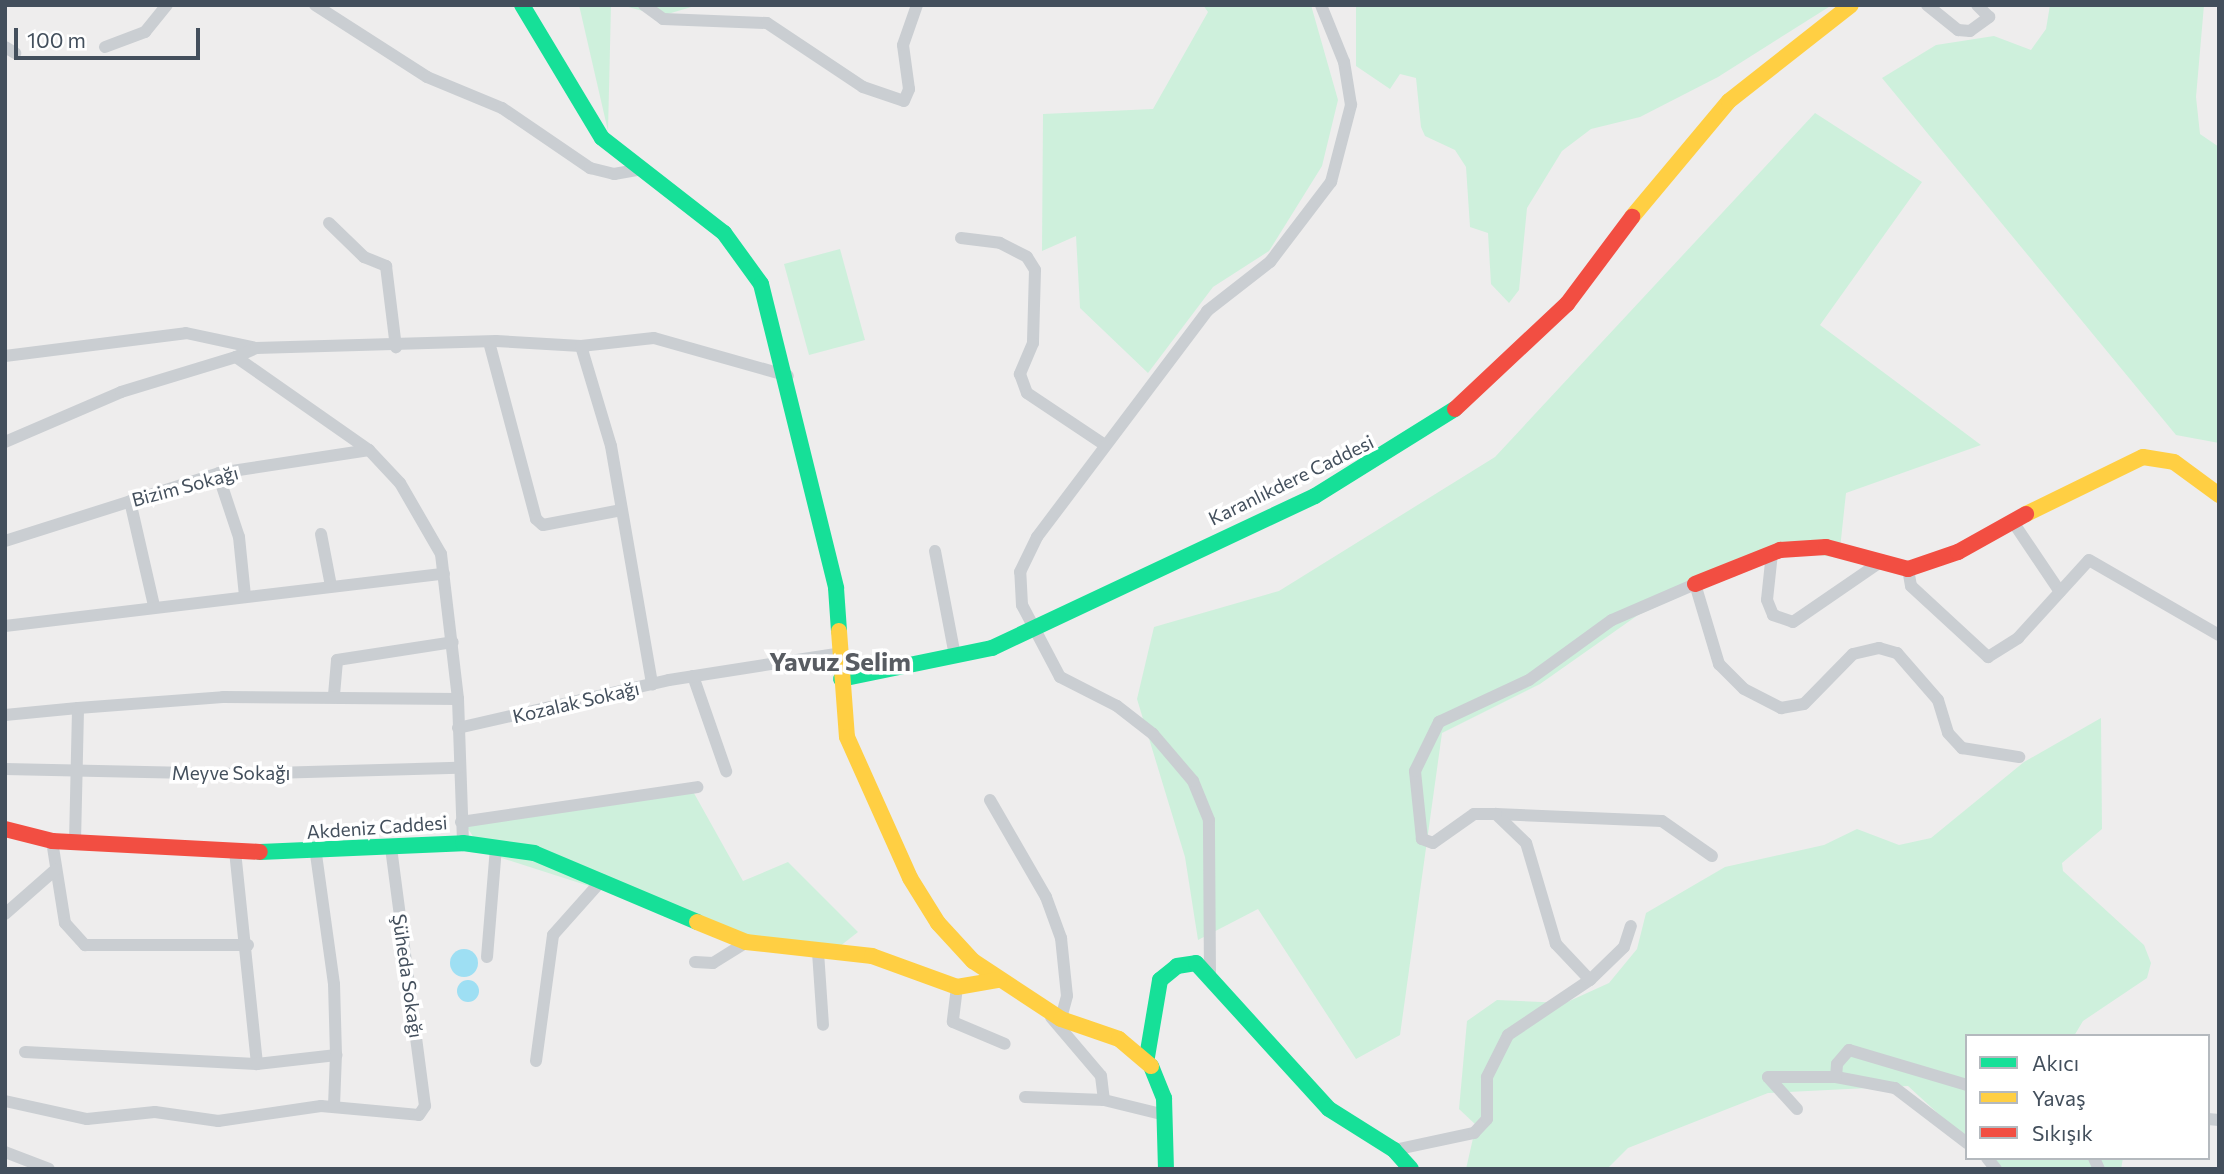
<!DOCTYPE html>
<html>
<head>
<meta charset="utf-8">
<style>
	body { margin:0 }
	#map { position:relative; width:2224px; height:1174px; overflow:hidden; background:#eeeded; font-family:Commissioner,sans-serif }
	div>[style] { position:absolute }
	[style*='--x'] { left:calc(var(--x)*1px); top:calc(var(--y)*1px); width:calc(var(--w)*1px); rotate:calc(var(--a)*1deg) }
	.green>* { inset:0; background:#cef0dc }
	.water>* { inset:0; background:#9edff3 }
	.round { border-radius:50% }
	.street>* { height:12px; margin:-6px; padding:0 6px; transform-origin:6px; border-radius:6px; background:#caced2 }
	.fast>* { height:16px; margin:-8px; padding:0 8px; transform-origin:8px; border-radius:8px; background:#16e098 }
	.slow>* { height:16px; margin:-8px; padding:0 8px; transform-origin:8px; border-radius:8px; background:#ffcf43 }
	.jam>* { height:16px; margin:-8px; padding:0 8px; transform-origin:8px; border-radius:8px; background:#f24e42 }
	span { translate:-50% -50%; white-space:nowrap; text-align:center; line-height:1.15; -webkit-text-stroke:7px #fff; paint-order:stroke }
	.street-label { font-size:19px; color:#434f5c }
	.district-label { font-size:26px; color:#585c62; font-weight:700 }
	.frame { position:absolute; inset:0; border:7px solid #434f5c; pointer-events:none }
	.legend { position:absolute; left:1965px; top:1034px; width:245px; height:126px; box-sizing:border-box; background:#fff; border:2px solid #b4b9be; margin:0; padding:9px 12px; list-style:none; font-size:21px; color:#434f5c }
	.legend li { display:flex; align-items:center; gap:14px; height:35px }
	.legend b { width:35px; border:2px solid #b4b9be }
	.scale { position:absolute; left:14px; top:28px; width:186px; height:32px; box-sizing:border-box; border:4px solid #434f5c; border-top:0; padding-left:9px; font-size:21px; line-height:24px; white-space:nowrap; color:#434f5c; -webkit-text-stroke:5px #fff; paint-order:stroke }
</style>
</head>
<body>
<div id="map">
	<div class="green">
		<i style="clip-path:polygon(579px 5px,611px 5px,608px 131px)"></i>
		<i style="clip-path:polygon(621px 5px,698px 5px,661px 16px)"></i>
		<i style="clip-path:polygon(1203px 5px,1311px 5px,1338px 100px,1322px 166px,1269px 251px,1213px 287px,1148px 373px,1080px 308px,1076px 236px,1042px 251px,1043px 114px,1153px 109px,1208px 12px)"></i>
		<i style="clip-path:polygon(1356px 5px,1832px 5px,1718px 77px,1640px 117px,1591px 129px,1562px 151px,1527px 208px,1519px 290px,1509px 303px,1491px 284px,1488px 233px,1470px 227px,1466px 167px,1455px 150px,1425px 136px,1421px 127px,1416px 78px,1400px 74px,1390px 89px,1356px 66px)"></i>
		<i style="clip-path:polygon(2050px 5px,2204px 5px,2196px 97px,2200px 134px,2219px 147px,2219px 443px,2176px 435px,1882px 78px,1936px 45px,1994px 36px,2031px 50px,2046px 29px)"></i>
		<i style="clip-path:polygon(1815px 113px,1922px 182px,1820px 325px,1981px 445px,1846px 493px,1839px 558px,1785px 550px,1638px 615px,1540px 684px,1442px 733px,1400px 1035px,1356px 1059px,1258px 909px,1198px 940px,1185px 857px,1137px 699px,1154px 627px,1279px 591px,1495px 457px)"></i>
		<i style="clip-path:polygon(840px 249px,865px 340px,809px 355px,784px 264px)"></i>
		<i style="clip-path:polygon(2101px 718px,2102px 829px,2062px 863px,2063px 871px,2144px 945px,2151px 963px,2147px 978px,2083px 1021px,2074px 1036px,1967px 1036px,1967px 1140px,1908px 1086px,1768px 1093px,1628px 1148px,1607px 1169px,1466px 1169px,1476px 1125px,1459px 1109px,1467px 1021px,1497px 1000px,1565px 1003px,1609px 983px,1637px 949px,1646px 913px,1725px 867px,1824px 845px,1857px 829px,1899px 845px,1931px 838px,2024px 762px)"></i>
		<i style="clip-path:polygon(690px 786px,743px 881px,788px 862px,858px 932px,830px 954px,779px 947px,483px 852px,465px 824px)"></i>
		<i style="clip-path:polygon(1986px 1158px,2123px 1158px,2121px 1169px,1997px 1169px)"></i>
	</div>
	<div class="water">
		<i class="round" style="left:450px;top:949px;width:28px;height:28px"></i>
		<i class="round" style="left:457px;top:980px;width:22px;height:22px"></i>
	</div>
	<div class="street">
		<i style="--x:315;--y:5;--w:133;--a:32.7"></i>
		<i style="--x:427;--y:77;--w:81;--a:22.5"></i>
		<i style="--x:502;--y:108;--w:107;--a:34.3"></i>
		<i style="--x:590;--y:168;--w:25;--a:14"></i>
		<i style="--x:614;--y:174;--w:23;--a:-10"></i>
		<i style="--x:644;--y:5;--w:24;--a:36"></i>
		<i style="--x:663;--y:19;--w:104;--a:2.2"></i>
		<i style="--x:767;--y:23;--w:115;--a:33.7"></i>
		<i style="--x:863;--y:87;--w:43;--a:18.9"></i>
		<i style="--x:904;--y:101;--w:13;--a:-67"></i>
		<i style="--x:909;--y:89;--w:44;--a:-97.8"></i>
		<i style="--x:903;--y:45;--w:42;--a:-70.7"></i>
		<i style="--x:1927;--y:5;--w:40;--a:39"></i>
		<i style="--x:1958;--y:30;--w:12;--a:5"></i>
		<i style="--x:1970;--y:31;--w:24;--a:-36"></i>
		<i style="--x:1989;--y:17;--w:17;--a:-135"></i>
		<i style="--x:5;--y:47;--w:12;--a:31"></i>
		<i style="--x:105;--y:47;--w:43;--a:-20.6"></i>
		<i style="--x:145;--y:32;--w:35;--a:-51"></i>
		<i style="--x:329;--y:223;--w:49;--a:44.2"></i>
		<i style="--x:364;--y:257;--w:24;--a:22"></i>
		<i style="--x:386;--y:266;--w:82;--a:83"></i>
		<i style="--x:961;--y:238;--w:39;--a:7"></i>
		<i style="--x:1000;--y:243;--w:30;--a:27"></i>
		<i style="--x:1027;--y:257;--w:15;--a:58"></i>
		<i style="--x:1035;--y:270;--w:73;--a:91.6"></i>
		<i style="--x:1033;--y:343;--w:34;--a:113"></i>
		<i style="--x:1020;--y:374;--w:20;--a:70"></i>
		<i style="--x:1027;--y:393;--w:94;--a:33.7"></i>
		<i style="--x:489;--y:342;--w:183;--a:75.1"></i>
		<i style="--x:536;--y:519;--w:9;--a:41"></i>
		<i style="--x:543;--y:525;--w:80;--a:-10.8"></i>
		<i style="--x:581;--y:346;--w:104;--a:73.3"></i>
		<i style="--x:611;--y:446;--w:242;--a:80.2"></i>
		<i style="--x:5;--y:356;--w:182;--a:-7.2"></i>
		<i style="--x:186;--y:333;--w:72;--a:12.1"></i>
		<i style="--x:236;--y:357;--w:22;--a:-24"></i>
		<i style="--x:256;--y:348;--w:240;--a:-1.7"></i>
		<i style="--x:496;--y:341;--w:85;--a:3.4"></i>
		<i style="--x:581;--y:346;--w:73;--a:-6.3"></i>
		<i style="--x:654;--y:338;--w:139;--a:15.8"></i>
		<i style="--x:5;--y:442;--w:126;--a:-23.3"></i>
		<i style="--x:121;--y:392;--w:120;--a:-16.9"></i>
		<i style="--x:236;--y:357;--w:162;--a:35"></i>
		<i style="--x:369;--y:450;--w:45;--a:46.8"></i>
		<i style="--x:400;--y:483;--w:82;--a:60"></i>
		<i style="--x:441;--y:554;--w:146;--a:83.3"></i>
		<i style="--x:458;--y:699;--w:144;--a:88"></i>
		<i style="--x:218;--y:474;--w:66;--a:71.6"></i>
		<i style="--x:239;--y:537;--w:59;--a:84.2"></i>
		<i style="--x:130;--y:501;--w:108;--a:77.1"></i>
		<i style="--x:2013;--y:522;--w:84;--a:56.1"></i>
		<i style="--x:321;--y:534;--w:53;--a:79.1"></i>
		<i style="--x:5;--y:541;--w:225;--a:-17.6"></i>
		<i style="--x:219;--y:473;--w:152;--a:-8.7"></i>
		<i style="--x:935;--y:551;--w:107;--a:79.2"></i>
		<i style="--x:1772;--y:553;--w:47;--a:96.1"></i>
		<i style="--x:1767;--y:600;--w:16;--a:68"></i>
		<i style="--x:1773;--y:615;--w:21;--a:19"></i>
		<i style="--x:1793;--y:622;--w:104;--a:-34.5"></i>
		<i style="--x:1908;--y:569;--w:17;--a:80"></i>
		<i style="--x:1911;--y:586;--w:105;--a:42.7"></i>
		<i style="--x:1988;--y:657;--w:36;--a:-32"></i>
		<i style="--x:2018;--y:638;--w:105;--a:-47.7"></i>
		<i style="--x:2089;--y:560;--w:150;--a:30"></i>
		<i style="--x:5;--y:626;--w:442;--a:-6.8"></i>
		<i style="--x:693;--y:676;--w:101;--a:70.8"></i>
		<i style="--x:334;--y:695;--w:35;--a:-85"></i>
		<i style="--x:337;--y:660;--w:117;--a:-8.8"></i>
		<i style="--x:5;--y:715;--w:73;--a:-5.5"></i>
		<i style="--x:458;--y:728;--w:216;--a:-12.8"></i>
		<i style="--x:669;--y:680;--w:174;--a:-8.9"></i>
		<i style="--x:5;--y:769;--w:233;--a:1.2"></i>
		<i style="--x:238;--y:774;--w:220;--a:-1.6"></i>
		<i style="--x:990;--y:800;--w:112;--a:60"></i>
		<i style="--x:1046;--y:897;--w:44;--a:69.9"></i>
		<i style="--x:1061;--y:938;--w:58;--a:84.1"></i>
		<i style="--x:1067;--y:996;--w:24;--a:105"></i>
		<i style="--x:1496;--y:814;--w:166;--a:2.4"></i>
		<i style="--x:1662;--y:821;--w:61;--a:35"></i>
		<i style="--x:461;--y:822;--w:239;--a:-8.4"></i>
		<i style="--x:52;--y:841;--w:83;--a:81"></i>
		<i style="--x:65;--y:923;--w:30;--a:48"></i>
		<i style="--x:85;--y:945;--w:163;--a:0"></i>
		<i style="--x:75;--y:842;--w:134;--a:-88.7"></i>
		<i style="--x:78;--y:708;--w:145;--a:-4.3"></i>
		<i style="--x:223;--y:697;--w:235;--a:0.5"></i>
		<i style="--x:235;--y:851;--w:214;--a:84.1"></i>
		<i style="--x:5;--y:914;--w:67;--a:-41.3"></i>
		<i style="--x:818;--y:952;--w:73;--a:86.1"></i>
		<i style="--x:487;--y:957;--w:109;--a:-85.3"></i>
		<i style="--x:695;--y:962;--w:18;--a:3"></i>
		<i style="--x:713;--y:963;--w:39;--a:-32"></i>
		<i style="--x:1210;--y:976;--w:156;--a:-90.4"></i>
		<i style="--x:1209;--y:820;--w:42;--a:-112.3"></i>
		<i style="--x:1193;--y:781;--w:62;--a:-130.4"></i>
		<i style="--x:1153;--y:734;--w:46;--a:-142.1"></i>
		<i style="--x:1117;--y:706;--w:64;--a:-153"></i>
		<i style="--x:1060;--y:677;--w:81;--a:-117.8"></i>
		<i style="--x:1022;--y:605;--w:33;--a:-93"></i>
		<i style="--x:1020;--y:572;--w:39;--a:-64"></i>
		<i style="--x:1037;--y:537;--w:283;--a:-53"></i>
		<i style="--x:1207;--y:311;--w:80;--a:-37.9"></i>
		<i style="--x:1270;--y:262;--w:101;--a:-52.7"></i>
		<i style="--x:1331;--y:182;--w:80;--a:-75.4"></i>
		<i style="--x:1351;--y:105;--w:44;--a:-99.2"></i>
		<i style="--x:1344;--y:62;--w:61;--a:-112"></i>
		<i style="--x:1590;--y:980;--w:50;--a:-133.4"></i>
		<i style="--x:1556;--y:944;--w:105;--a:-106.5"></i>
		<i style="--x:1526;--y:843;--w:42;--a:-136"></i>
		<i style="--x:1496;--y:814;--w:22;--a:180"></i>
		<i style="--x:1474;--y:814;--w:50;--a:144.7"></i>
		<i style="--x:1433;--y:843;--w:12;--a:-160"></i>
		<i style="--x:1422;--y:839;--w:68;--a:-95.9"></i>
		<i style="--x:1415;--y:771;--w:55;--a:-63.9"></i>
		<i style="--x:1439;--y:722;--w:99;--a:-25"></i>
		<i style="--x:1529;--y:680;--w:102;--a:-35.9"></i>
		<i style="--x:1612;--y:620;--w:90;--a:-23.4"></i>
		<i style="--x:1695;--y:584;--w:84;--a:73.3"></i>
		<i style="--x:1719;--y:664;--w:35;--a:45"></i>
		<i style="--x:1744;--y:689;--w:42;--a:27.2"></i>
		<i style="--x:1781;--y:708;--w:23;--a:-10"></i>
		<i style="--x:1804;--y:704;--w:70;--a:-45.6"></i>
		<i style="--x:1853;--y:654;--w:27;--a:-13"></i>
		<i style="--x:1879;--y:648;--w:19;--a:16"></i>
		<i style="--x:1897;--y:653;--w:62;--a:48.9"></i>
		<i style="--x:1938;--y:700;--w:34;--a:73"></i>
		<i style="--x:1948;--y:733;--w:21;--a:47"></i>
		<i style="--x:1962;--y:748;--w:58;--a:9"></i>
		<i style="--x:957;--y:987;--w:35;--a:97"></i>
		<i style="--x:953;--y:1022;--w:56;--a:22.9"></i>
		<i style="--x:1051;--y:1017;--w:77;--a:49.7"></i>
		<i style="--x:1101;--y:1076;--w:24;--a:83"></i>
		<i style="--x:25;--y:1052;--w:232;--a:3"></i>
		<i style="--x:257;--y:1064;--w:80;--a:-6.5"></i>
		<i style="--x:336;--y:1055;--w:71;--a:-91.6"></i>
		<i style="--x:334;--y:984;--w:131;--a:-97.9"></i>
		<i style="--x:536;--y:1061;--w:127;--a:-82.3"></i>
		<i style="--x:553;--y:935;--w:74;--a:-48.3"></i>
		<i style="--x:1967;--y:1085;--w:123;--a:-163.5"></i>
		<i style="--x:1849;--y:1050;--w:18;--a:131"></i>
		<i style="--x:1837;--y:1064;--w:13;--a:94"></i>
		<i style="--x:1836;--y:1077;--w:60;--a:10.6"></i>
		<i style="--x:1895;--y:1088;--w:91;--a:37.4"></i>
		<i style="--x:1025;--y:1097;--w:79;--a:2.2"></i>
		<i style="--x:1104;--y:1100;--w:63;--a:13.8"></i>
		<i style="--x:5;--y:1101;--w:84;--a:12.4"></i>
		<i style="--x:87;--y:1119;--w:68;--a:-5.9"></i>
		<i style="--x:155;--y:1112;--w:64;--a:8.1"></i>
		<i style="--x:218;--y:1121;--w:104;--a:-8.3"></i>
		<i style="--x:321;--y:1106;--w:98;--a:5.2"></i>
		<i style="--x:419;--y:1115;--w:11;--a:-56"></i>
		<i style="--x:425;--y:1106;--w:261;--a:-97.5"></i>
		<i style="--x:334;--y:1106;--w:51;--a:-87.8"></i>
		<i style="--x:1797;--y:1109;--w:43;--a:-132.2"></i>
		<i style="--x:1768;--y:1077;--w:68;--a:0"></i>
		<i style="--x:2208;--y:1119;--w:11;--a:5"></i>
		<i style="--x:1394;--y:1150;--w:82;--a:-12"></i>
		<i style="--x:1474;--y:1133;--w:19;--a:-47"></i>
		<i style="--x:1487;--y:1119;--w:42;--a:-90"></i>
		<i style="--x:1487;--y:1077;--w:47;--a:-63.4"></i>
		<i style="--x:1508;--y:1035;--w:99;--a:-33.9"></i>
		<i style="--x:1590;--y:980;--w:47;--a:-44.1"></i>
		<i style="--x:1624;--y:947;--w:22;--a:-72"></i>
		<i style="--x:5;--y:1152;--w:47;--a:21.1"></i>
		<i style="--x:1987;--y:1158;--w:14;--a:51"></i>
		<i style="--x:2094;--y:1158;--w:12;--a:66"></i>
	</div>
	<div class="fast">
		<i style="--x:522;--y:5;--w:155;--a:59"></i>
		<i style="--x:602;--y:138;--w:155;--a:37.9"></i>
		<i style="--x:724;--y:233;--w:63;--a:54"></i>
		<i style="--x:761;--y:284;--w:313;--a:76.1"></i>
		<i style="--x:836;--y:588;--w:43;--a:86"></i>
		<i style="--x:841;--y:679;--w:154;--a:-11.6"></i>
		<i style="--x:992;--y:648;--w:357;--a:-25.2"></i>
		<i style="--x:1315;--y:496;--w:165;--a:-31.9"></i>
		<i style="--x:260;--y:852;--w:203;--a:-2.5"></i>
		<i style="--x:463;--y:843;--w:72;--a:8"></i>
		<i style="--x:534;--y:853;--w:177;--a:22.9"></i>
		<i style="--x:1147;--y:1057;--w:78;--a:-80.4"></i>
		<i style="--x:1160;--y:980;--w:22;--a:-39"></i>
		<i style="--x:1177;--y:966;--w:19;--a:-9"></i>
		<i style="--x:1196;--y:963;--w:197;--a:47.7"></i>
		<i style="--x:1329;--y:1109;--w:77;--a:32.2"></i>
		<i style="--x:1394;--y:1150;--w:25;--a:48"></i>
		<i style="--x:1151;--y:1066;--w:35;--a:68"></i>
		<i style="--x:1164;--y:1098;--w:71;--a:88.4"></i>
	</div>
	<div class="slow">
		<i style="--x:1632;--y:217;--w:151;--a:-50.1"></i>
		<i style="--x:1729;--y:101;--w:155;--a:-38.2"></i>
		<i style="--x:2026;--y:514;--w:130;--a:-26"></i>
		<i style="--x:2143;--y:457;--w:31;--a:9"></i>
		<i style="--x:2174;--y:462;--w:56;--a:36.3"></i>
		<i style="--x:839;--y:631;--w:106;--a:85.7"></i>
		<i style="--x:847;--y:737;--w:154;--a:65.9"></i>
		<i style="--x:910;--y:878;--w:53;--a:58.1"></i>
		<i style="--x:938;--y:923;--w:52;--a:47.4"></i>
		<i style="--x:973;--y:961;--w:105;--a:33.4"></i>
		<i style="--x:1061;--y:1019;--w:61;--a:19"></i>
		<i style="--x:1119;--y:1039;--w:42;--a:40.2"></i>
		<i style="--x:697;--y:922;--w:53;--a:22.2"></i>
		<i style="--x:746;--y:942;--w:127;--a:6.3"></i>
		<i style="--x:872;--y:956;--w:90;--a:20"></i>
		<i style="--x:957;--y:987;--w:42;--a:-9.7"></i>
	</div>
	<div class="jam">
		<i style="--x:1455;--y:409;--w:154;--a:-43.2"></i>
		<i style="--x:1567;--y:304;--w:109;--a:-53.2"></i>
		<i style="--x:1695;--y:584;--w:92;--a:-21.8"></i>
		<i style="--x:1780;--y:550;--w:46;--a:-3.7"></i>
		<i style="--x:1826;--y:547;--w:85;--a:15"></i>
		<i style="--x:1908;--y:569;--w:53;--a:-18.8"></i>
		<i style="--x:1958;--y:552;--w:78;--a:-29.2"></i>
		<i style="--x:5;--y:829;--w:49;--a:14.3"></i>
		<i style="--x:52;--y:841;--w:208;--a:3"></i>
	</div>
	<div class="street-label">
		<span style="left:1291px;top:480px;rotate:-26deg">Karanlıkdere Caddesi</span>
		<span style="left:185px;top:486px;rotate:-15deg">Bizim Sokağı</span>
		<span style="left:576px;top:702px;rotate:-13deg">Kozalak Sokağı</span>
		<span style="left:231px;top:773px">Meyve Sokağı</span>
		<span style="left:377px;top:827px;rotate:-4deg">Akdeniz Caddesi</span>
		<span style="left:408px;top:976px;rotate:82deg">Şüheda Sokağı</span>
	</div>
	<div class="district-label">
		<span style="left:840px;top:661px">Yavuz Selim</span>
	</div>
	<div class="frame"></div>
	<ul class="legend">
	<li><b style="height:9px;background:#16e098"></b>Akıcı</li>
	<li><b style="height:9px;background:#ffcf43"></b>Yavaş</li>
	<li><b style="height:9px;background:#f24e42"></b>Sıkışık</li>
	</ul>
	<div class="scale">100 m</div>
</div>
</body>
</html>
